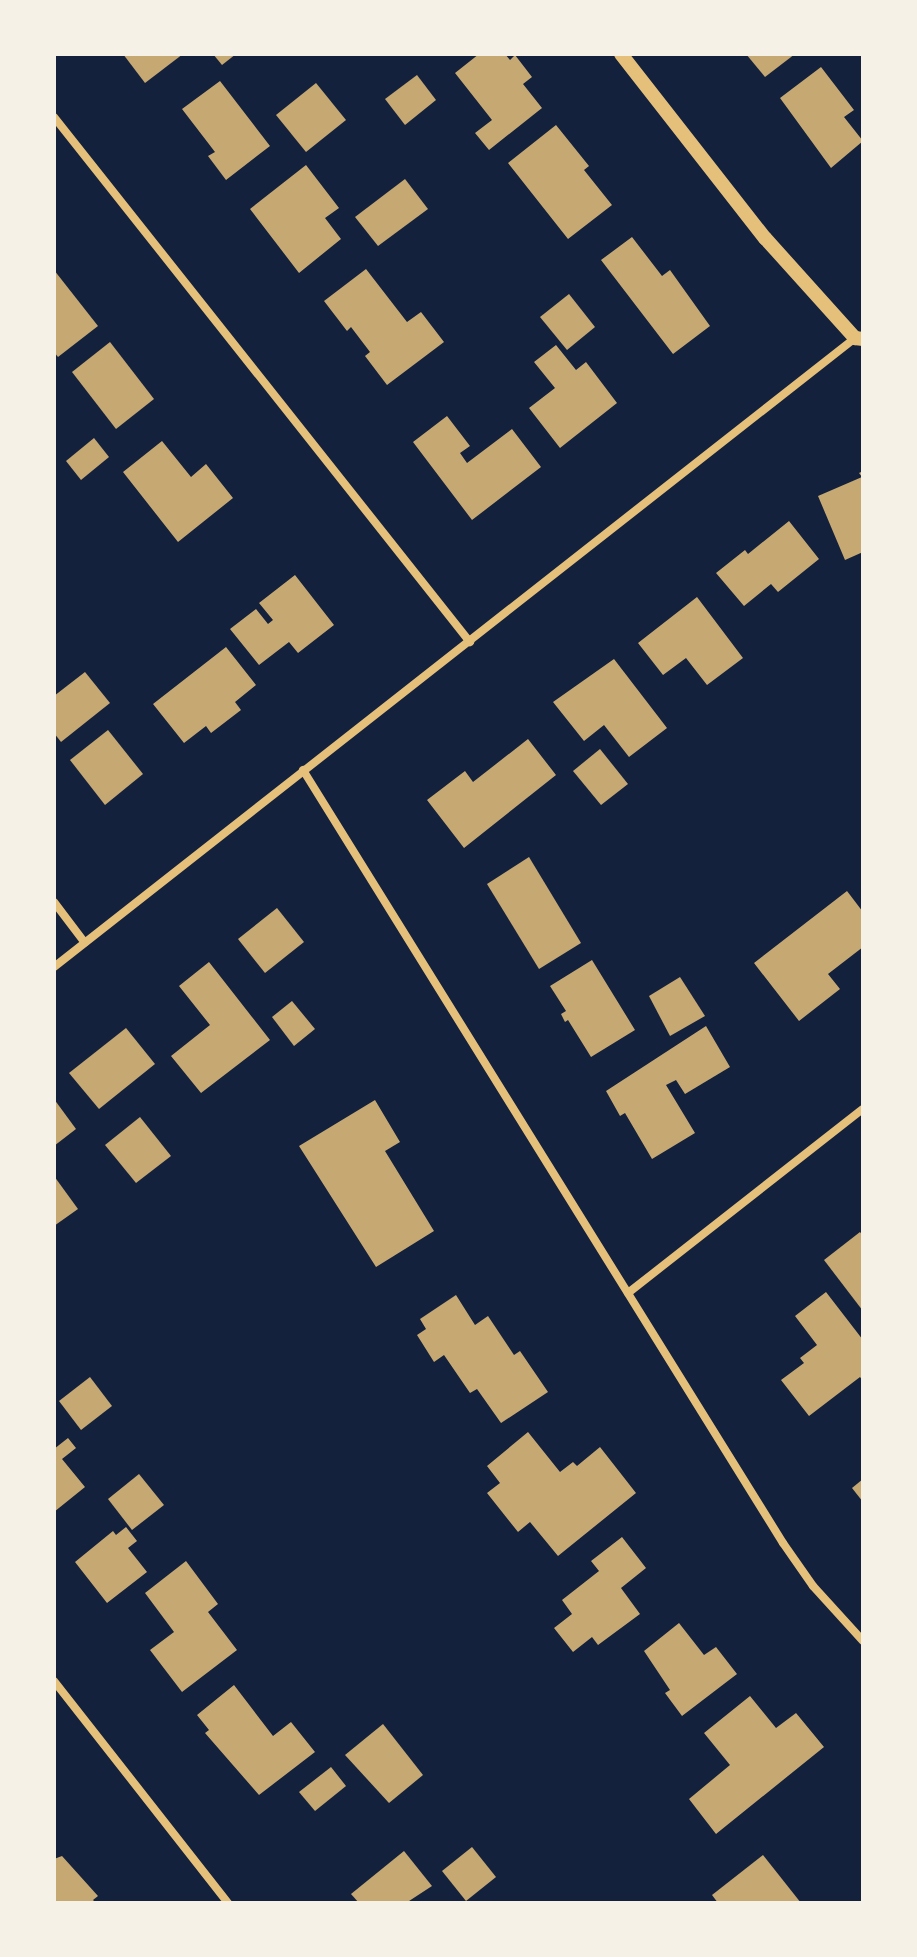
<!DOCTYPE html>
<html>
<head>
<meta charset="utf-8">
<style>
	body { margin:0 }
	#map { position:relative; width:917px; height:1957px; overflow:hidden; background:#14213d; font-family:"Archivo Narrow",sans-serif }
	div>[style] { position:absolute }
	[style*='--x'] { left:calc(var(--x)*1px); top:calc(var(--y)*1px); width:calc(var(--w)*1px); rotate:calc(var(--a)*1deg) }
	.building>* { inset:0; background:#c6a872 }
	.minor>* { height:8px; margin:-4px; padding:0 4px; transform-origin:4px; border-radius:4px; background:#e5c07b }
	.tertiary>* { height:14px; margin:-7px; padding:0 7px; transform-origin:7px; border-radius:7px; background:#e5c07b }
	span { translate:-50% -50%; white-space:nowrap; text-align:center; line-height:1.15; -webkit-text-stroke:8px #f6f1e7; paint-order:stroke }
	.frame { position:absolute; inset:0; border:56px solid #f6f1e7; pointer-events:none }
</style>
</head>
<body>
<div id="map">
	<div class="building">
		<i style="clip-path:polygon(123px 54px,183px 54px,145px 83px)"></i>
		<i style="clip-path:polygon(213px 54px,236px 54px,222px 65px)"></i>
		<i style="clip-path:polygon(479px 54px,505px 54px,510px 60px,515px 55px,532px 77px,523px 84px,542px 108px,489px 150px,475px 133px,492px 120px,455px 73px)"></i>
		<i style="clip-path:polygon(746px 54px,795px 54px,765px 77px)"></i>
		<i style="clip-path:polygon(821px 67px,854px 110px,844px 117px,863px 141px,831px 168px,780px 98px)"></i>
		<i style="clip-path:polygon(417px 75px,436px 100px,405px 125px,385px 99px)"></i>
		<i style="clip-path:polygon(220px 81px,270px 146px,226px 180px,208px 156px,215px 152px,182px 109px)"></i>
		<i style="clip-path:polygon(316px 83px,346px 120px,306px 152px,276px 115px)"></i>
		<i style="clip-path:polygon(556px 125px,589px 166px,584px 170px,612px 205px,568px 239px,508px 163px)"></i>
		<i style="clip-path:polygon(306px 165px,339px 208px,325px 218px,341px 239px,299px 273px,250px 209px)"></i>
		<i style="clip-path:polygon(405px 179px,428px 209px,378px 246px,355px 217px)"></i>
		<i style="clip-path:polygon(632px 237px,662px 276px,670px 270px,710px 326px,673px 354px,601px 260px)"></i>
		<i style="clip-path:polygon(366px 269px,407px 322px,421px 312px,444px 342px,387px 385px,365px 356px,370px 352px,351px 327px,347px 331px,324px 301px)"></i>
		<i style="clip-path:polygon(54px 270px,98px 326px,58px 357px,54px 352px)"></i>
		<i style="clip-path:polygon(569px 294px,595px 327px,567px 350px,540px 317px)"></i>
		<i style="clip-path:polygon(110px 342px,154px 399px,116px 429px,72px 372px)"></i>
		<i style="clip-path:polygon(556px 345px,576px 370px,586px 362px,617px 403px,560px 448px,529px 408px,555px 388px,534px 362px)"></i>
		<i style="clip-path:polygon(447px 416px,470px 446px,460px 453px,467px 463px,512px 429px,541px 467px,472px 520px,413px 442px)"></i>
		<i style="clip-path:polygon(94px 438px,109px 457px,81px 480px,66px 461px)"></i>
		<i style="clip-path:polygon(162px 441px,191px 477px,206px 464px,233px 498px,178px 542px,123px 472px)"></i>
		<i style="clip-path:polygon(863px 471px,863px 552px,845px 560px,818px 496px,862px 477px,859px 473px)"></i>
		<i style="clip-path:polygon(789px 521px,819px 559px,778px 592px,771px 584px,744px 606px,716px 573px,745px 550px,748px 554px)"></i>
		<i style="clip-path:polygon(295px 575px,334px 625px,298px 653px,289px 642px,259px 665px,230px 629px,256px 609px,268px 624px,273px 620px,259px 603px)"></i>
		<i style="clip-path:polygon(697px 597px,743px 658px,707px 685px,686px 658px,663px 675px,638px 643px)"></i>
		<i style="clip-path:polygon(226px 647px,256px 685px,235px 702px,241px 710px,211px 733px,206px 726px,184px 743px,153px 704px)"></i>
		<i style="clip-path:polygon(614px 659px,667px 728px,629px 757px,604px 725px,584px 741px,553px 702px)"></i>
		<i style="clip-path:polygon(85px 672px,110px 703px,61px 742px,54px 733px,54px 696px)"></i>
		<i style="clip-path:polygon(108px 730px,143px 774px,105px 805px,70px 760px)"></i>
		<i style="clip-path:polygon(528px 739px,556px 775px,464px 848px,427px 800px,465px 771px,473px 782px)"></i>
		<i style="clip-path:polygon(600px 749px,628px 784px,601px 805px,573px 771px)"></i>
		<i style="clip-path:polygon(529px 857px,581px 943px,539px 969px,487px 884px)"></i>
		<i style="clip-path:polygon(847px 891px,863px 912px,863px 947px,828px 974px,840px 989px,799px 1021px,754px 963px)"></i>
		<i style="clip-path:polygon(277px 908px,304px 942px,265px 973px,238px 939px)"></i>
		<i style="clip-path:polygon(592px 960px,635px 1030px,591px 1057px,568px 1020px,565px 1022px,561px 1014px,566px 1011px,550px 986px)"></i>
		<i style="clip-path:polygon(209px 962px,270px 1040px,201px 1093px,171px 1056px,210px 1025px,179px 986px)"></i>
		<i style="clip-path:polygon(680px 977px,705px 1016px,670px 1036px,649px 996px)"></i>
		<i style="clip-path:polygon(292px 1001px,315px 1029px,294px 1046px,272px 1017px)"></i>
		<i style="clip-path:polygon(706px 1026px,730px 1067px,685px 1094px,676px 1080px,666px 1085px,695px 1133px,652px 1159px,625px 1113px,620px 1116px,606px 1091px)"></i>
		<i style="clip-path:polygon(126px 1028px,155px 1064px,99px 1109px,69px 1073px)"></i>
		<i style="clip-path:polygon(54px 1099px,76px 1129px,54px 1146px)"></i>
		<i style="clip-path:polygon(375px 1100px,400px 1142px,385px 1151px,434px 1231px,376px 1267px,299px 1146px)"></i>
		<i style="clip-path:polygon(140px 1117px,171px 1156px,136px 1183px,105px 1145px)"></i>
		<i style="clip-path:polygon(54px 1176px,78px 1209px,54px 1226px)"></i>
		<i style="clip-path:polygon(860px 1232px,863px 1236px,863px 1311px,824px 1260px)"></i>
		<i style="clip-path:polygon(826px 1292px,863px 1340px,863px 1381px,860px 1377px,809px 1416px,781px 1380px,804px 1363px,800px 1358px,817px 1345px,795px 1316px)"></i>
		<i style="clip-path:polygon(456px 1295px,475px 1325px,488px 1316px,514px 1355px,520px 1351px,548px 1392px,501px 1423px,477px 1389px,470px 1393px,444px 1355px,434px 1362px,417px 1335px,426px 1329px,420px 1319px)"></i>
		<i style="clip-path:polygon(90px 1377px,112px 1406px,81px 1430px,59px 1401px)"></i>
		<i style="clip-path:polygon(528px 1432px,560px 1472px,573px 1462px,577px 1466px,600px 1447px,636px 1493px,558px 1556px,530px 1522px,518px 1532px,487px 1493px,500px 1483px,487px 1466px)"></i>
		<i style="clip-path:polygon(68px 1438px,76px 1448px,62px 1459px,85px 1487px,54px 1512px,54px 1449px)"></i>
		<i style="clip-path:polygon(139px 1474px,164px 1505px,132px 1530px,108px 1499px)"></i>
		<i style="clip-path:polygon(863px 1479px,863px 1502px,852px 1488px)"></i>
		<i style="clip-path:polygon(126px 1527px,137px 1541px,128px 1548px,147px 1572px,107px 1603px,75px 1562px,113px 1531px,116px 1535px)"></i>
		<i style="clip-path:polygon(622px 1537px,646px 1568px,621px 1588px,640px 1614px,598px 1645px,592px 1637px,573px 1652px,554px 1628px,572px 1614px,562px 1600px,599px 1571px,591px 1561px)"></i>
		<i style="clip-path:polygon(186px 1561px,218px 1604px,208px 1612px,237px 1650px,182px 1692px,150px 1650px,174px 1632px,145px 1593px)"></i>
		<i style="clip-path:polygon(679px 1623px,704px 1655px,716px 1647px,737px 1674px,682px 1716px,665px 1693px,670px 1690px,644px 1651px)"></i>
		<i style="clip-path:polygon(234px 1685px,273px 1736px,291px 1722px,315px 1752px,259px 1795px,205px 1733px,209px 1730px,197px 1715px)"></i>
		<i style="clip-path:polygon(750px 1696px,776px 1728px,796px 1713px,824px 1747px,716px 1834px,689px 1799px,730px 1765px,704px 1733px)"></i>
		<i style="clip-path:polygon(383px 1724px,423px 1775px,389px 1803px,345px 1755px)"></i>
		<i style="clip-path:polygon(331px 1767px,346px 1786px,315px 1811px,299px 1792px)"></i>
		<i style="clip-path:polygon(472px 1847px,496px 1877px,466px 1901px,442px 1871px)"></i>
		<i style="clip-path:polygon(404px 1851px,432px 1886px,406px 1903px,359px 1903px,351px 1894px)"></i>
		<i style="clip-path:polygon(763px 1855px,801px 1903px,718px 1903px,712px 1895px)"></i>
		<i style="clip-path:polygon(62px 1856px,98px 1896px,93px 1900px,96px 1903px,54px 1903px,54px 1859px)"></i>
	</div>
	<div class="minor">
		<i style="--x:54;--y:117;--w:670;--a:51.61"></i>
		<i style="--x:303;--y:770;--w:910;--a:58.16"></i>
		<i style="--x:783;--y:1543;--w:52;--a:55.1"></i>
		<i style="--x:813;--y:1586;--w:74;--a:47.7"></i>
		<i style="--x:54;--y:902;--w:51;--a:52.9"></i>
		<i style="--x:54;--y:967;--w:1018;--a:-38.14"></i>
		<i style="--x:628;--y:1293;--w:298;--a:-38.1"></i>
		<i style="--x:54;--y:1681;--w:282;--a:51.9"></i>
	</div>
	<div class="tertiary">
		<i style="--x:621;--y:54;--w:234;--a:52"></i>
		<i style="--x:765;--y:238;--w:135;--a:48"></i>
		<i style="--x:855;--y:338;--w:8;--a:7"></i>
	</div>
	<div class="frame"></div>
</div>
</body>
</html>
